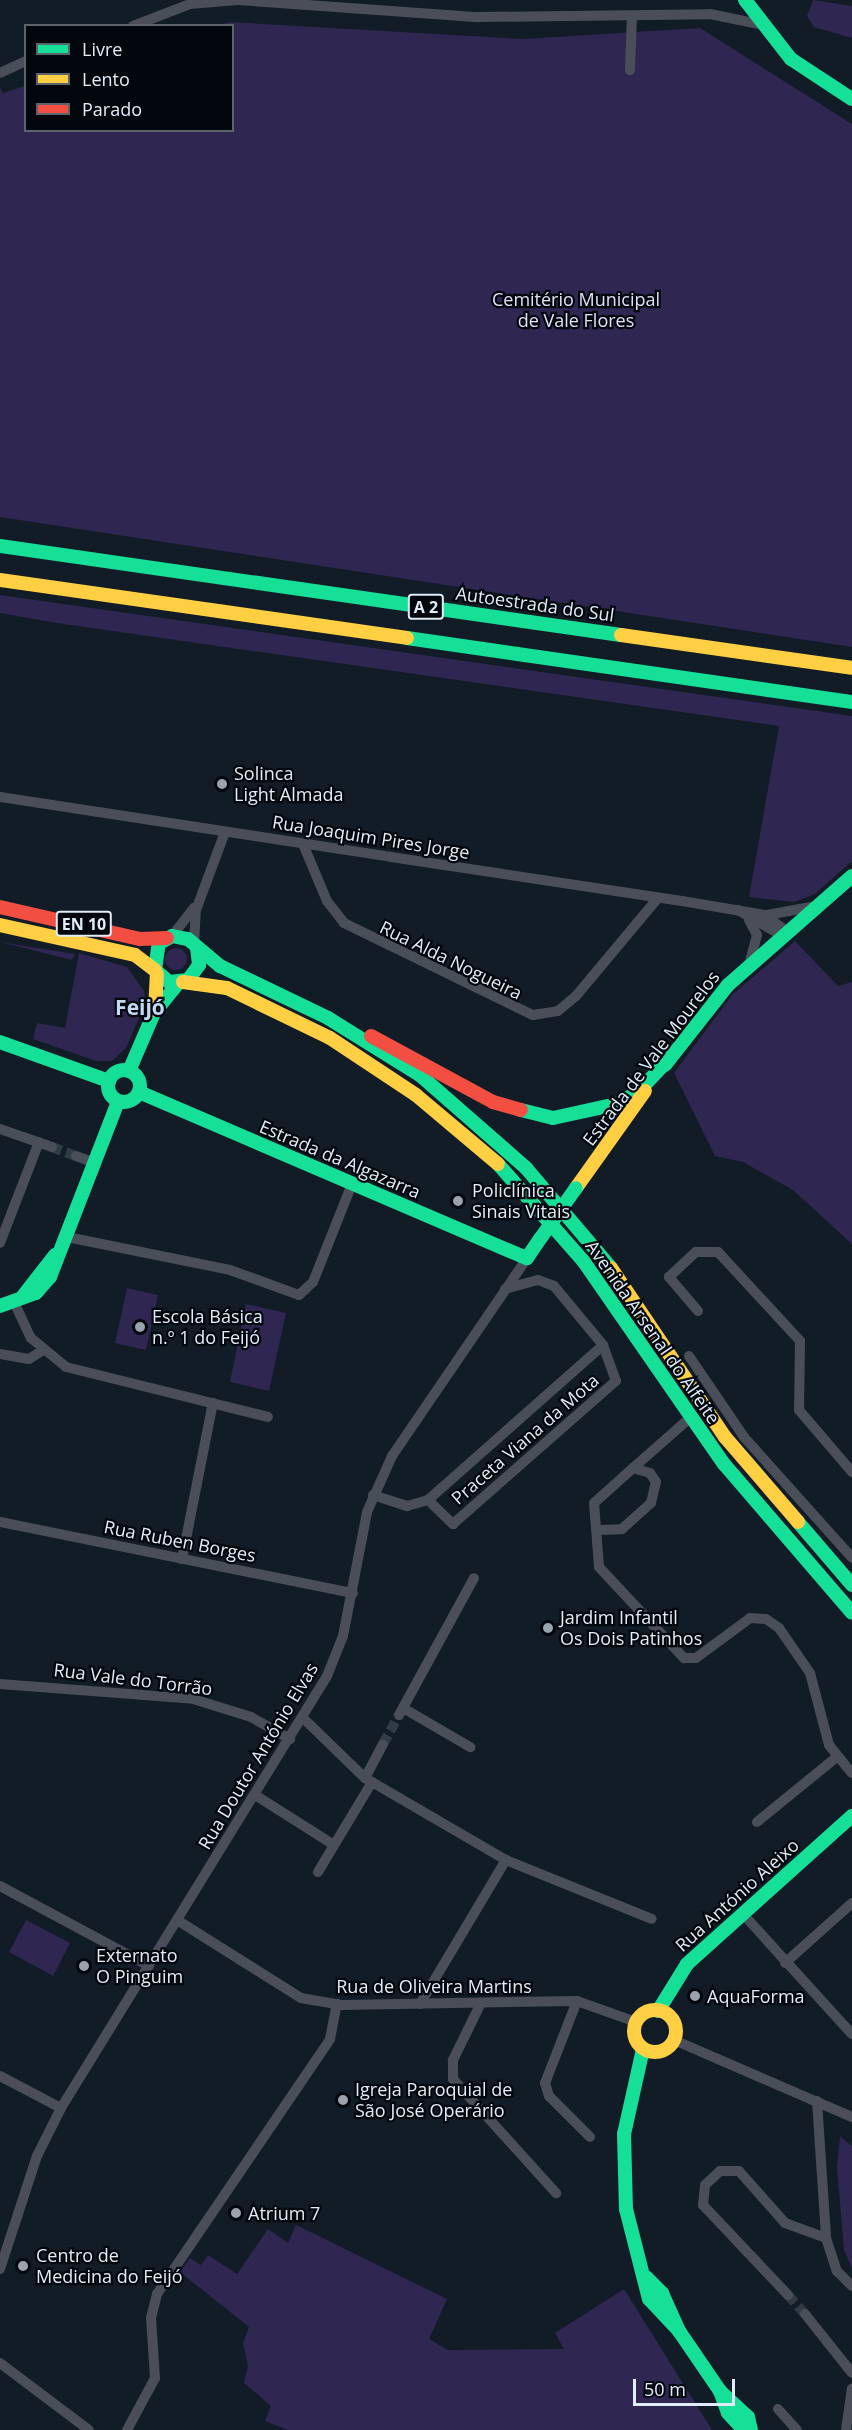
<!DOCTYPE html>
<html>
<head>
<meta charset="utf-8">
<style>
	body { margin:0 }
	#map { position:relative; width:852px; height:2430px; overflow:hidden; background:#111c26; font-family:"Open Sans",sans-serif }
	div>[style] { position:absolute }
	[style*='--x'] { left:calc(var(--x)*1px); top:calc(var(--y)*1px); width:calc(var(--w)*1px); rotate:calc(var(--a)*1deg) }
	.green>* { inset:0; background:#2f2651 }
	.round { border-radius:50% }
	.street-tunnel>* { height:10px; margin-top:-5px; transform-origin:0; background:repeating-linear-gradient(90deg,#303b46 0 10px,transparent 0 15px) }
	.street>* { height:10px; margin:-5px; padding:0 5px; transform-origin:5px; border-radius:5px; background:#4a4e59 }
	.fast>* { height:14px; margin:-7px; padding:0 7px; transform-origin:7px; border-radius:7px; background:#16e098 }
	.fast>.ring { margin:-7px; padding:0; box-sizing:content-box; background:none; border:14px solid #16e098; border-radius:50% }
	.slow>* { height:14px; margin:-7px; padding:0 7px; transform-origin:7px; border-radius:7px; background:#ffcf43 }
	.slow>.ring { margin:-7px; padding:0; box-sizing:content-box; background:none; border:14px solid #ffcf43; border-radius:50% }
	.jam>* { height:14px; margin:-7px; padding:0 7px; transform-origin:7px; border-radius:7px; background:#f24e42 }
	.fast-bridge>* { height:14px; margin:-7px; padding:0 7px; transform-origin:7px; border-radius:7px; background:#16e098 }
	.dots>* { width:16px; height:16px; translate:-50% -50%; box-sizing:border-box; border:3px solid #02070e; border-radius:50% }
	span { translate:-50% -50%; white-space:nowrap; text-align:center; line-height:1.15; -webkit-text-stroke:4.5px #02070e; paint-order:stroke }
	.shield-label span { padding:2px 4px; background:#02070e; border:2px solid; border-radius:4px; -webkit-text-stroke-width:0 }
	.shield-label { font-size:16px; color:#e0ecf8; font-weight:700 }
	.park-label { font-size:18px; color:#e2dff6 }
	.street-label { font-size:18px; color:#e0ecf8 }
	.poi-label { font-size:18px; color:#e0ecf8 }
	.left { translate:0 -50%; text-align:left }
	.quarter-label { font-size:21px; color:#c1daf2; font-weight:700 }
	.legend { position:absolute; left:24px; top:24px; width:210px; height:108px; box-sizing:border-box; background:#02070e; border:2px solid #5b636c; margin:0; padding:8px 10px; list-style:none; font-size:18px; color:#e0ecf8 }
	.legend li { display:flex; align-items:center; gap:12px; height:30px }
	.legend b { width:30px; border:2px solid #5b636c }
	.scale { position:absolute; left:633px; top:2379px; width:102px; height:27px; box-sizing:border-box; border:3px solid #e0ecf8; border-top:0; padding-left:8px; font-size:18px; line-height:21px; white-space:nowrap; color:#e0ecf8; -webkit-text-stroke:4px #02070e; paint-order:stroke }
</style>
</head>
<body>
<div id="map">
	<div class="green">
		<i style="clip-path:polygon(813px 0,852px 6px,852px 38px,814px 27px,807px 16px)"></i>
		<i style="clip-path:polygon(230px 22px,522px 39px,700px 28px,852px 124px,852px 647px,0 517px,0 87px,3px 93px,25px 86px,26px 130px,232px 130px,232px 26px,220px 25px)"></i>
		<i style="clip-path:polygon(0 595px,852px 716px,852px 861px,815px 894px,794px 902px,749px 897px,779px 726px,57px 623px,0 613px)"></i>
		<i style="clip-path:polygon(795px 941px,838px 986px,852px 982px,852px 1244px,793px 1190px,743px 1162px,715px 1156px,674px 1073px,732px 995px)"></i>
		<i style="clip-path:polygon(0 942px,75px 954px,72px 960px)"></i>
		<i class="round" style="left:165px;top:948px;width:22px;height:22px"></i>
		<i style="clip-path:polygon(79px 953px,127px 967px,144px 991px,145px 1004px,126px 1048px,112px 1061px,96px 1061px,33px 1039px,37px 1023px,65px 1028px)"></i>
		<i style="clip-path:polygon(127px 1288px,158px 1295px,146px 1350px,115px 1343px)"></i>
		<i style="clip-path:polygon(246px 1304px,286px 1313px,269px 1391px,230px 1382px)"></i>
		<i style="clip-path:polygon(26px 1920px,70px 1943px,53px 1976px,9px 1952px)"></i>
		<i style="clip-path:polygon(840px 2136px,852px 2146px,852px 2268px,844px 2250px,837px 2167px)"></i>
		<i style="clip-path:polygon(296px 2225px,447px 2299px,429px 2339px,448px 2350px,564px 2349px,555px 2333px,624px 2289px,712px 2430px,288px 2430px,265px 2421px,271px 2406px,244px 2383px,248px 2366px,243px 2343px,249px 2327px,180px 2272px,190px 2258px,201px 2265px,208px 2255px,237px 2274px,268px 2229px,288px 2243px)"></i>
	</div>
	<div class="street-tunnel">
		<i style="--x:52;--y:1147;--w:26;--a:21"></i>
		<i style="--x:383;--y:1744;--w:33;--a:-61"></i>
		<i style="--x:788;--y:2295;--w:25;--a:48"></i>
	</div>
	<div class="street">
		<i style="--x:133;--y:26;--w:61;--a:-21.1"></i>
		<i style="--x:190;--y:4;--w:48;--a:-4.8"></i>
		<i style="--x:238;--y:0;--w:241;--a:4.1"></i>
		<i style="--x:478;--y:17;--w:232;--a:-0.7"></i>
		<i style="--x:710;--y:14;--w:54;--a:11.7"></i>
		<i style="--x:630;--y:70;--w:54;--a:-87.9"></i>
		<i style="--x:0;--y:73;--w:29;--a:-25"></i>
		<i style="--x:0;--y:797;--w:396;--a:8.7"></i>
		<i style="--x:391;--y:857;--w:294;--a:8.6"></i>
		<i style="--x:682;--y:901;--w:84;--a:9.6"></i>
		<i style="--x:765;--y:915;--w:20;--a:37"></i>
		<i style="--x:781;--y:927;--w:8;--a:90"></i>
		<i style="--x:781;--y:935;--w:50;--a:-149.8"></i>
		<i style="--x:303;--y:844;--w:62;--a:67.2"></i>
		<i style="--x:327;--y:901;--w:28;--a:52"></i>
		<i style="--x:344;--y:923;--w:210;--a:26"></i>
		<i style="--x:533;--y:1015;--w:25;--a:-9"></i>
		<i style="--x:558;--y:1011;--w:23;--a:-40"></i>
		<i style="--x:576;--y:996;--w:128;--a:-50.1"></i>
		<i style="--x:767;--y:915;--w:50;--a:-10.4"></i>
		<i style="--x:172;--y:936;--w:36;--a:-52"></i>
		<i style="--x:194;--y:944;--w:34;--a:-87"></i>
		<i style="--x:196;--y:910;--w:83;--a:-69.6"></i>
		<i style="--x:749;--y:965;--w:31;--a:-75"></i>
		<i style="--x:757;--y:935;--w:17;--a:-118"></i>
		<i style="--x:0;--y:1129;--w:55;--a:19.1"></i>
		<i style="--x:76;--y:1156;--w:20;--a:20"></i>
		<i style="--x:67;--y:1237;--w:166;--a:11.4"></i>
		<i style="--x:230;--y:1270;--w:73;--a:19.9"></i>
		<i style="--x:299;--y:1295;--w:19;--a:-43"></i>
		<i style="--x:313;--y:1282;--w:105;--a:-68.3"></i>
		<i style="--x:0;--y:1243;--w:108;--a:-68.9"></i>
		<i style="--x:14;--y:1302;--w:40;--a:65"></i>
		<i style="--x:31;--y:1338;--w:45;--a:39.6"></i>
		<i style="--x:66;--y:1367;--w:208;--a:13.9"></i>
		<i style="--x:698;--y:1311;--w:45;--a:-130.5"></i>
		<i style="--x:669;--y:1277;--w:37;--a:-43"></i>
		<i style="--x:696;--y:1252;--w:22;--a:0"></i>
		<i style="--x:718;--y:1252;--w:121;--a:47.3"></i>
		<i style="--x:800;--y:1341;--w:69;--a:90.8"></i>
		<i style="--x:799;--y:1410;--w:82;--a:49.5"></i>
		<i style="--x:0;--y:1354;--w:29;--a:10"></i>
		<i style="--x:29;--y:1359;--w:15;--a:-32"></i>
		<i style="--x:689;--y:1356;--w:98;--a:55.8"></i>
		<i style="--x:744;--y:1437;--w:162;--a:48.2"></i>
		<i style="--x:633;--y:1468;--w:76;--a:-41.3"></i>
		<i style="--x:373;--y:1495;--w:36;--a:18"></i>
		<i style="--x:407;--y:1506;--w:22;--a:-16"></i>
		<i style="--x:428;--y:1500;--w:234;--a:-41.5"></i>
		<i style="--x:603;--y:1345;--w:77;--a:-129.7"></i>
		<i style="--x:554;--y:1286;--w:17;--a:-159"></i>
		<i style="--x:538;--y:1280;--w:34;--a:165"></i>
		<i style="--x:428;--y:1500;--w:35;--a:44"></i>
		<i style="--x:453;--y:1524;--w:217;--a:-41.3"></i>
		<i style="--x:616;--y:1381;--w:38;--a:-110"></i>
		<i style="--x:0;--y:1522;--w:360;--a:11.4"></i>
		<i style="--x:598;--y:1530;--w:24;--a:-2"></i>
		<i style="--x:622;--y:1529;--w:39;--a:-42"></i>
		<i style="--x:651;--y:1503;--w:22;--a:-77"></i>
		<i style="--x:656;--y:1482;--w:11;--a:-124"></i>
		<i style="--x:650;--y:1473;--w:18;--a:-164"></i>
		<i style="--x:633;--y:1468;--w:52;--a:138.1"></i>
		<i style="--x:594;--y:1503;--w:64;--a:85.5"></i>
		<i style="--x:599;--y:1567;--w:125;--a:47"></i>
		<i style="--x:684;--y:1658;--w:12;--a:0"></i>
		<i style="--x:696;--y:1658;--w:67;--a:-36.5"></i>
		<i style="--x:750;--y:1618;--w:16;--a:4"></i>
		<i style="--x:766;--y:1619;--w:16;--a:35"></i>
		<i style="--x:779;--y:1628;--w:55;--a:55.4"></i>
		<i style="--x:810;--y:1673;--w:74;--a:75.2"></i>
		<i style="--x:829;--y:1745;--w:36;--a:51"></i>
		<i style="--x:182;--y:1559;--w:159;--a:-78.8"></i>
		<i style="--x:0;--y:1684;--w:194;--a:4.4"></i>
		<i style="--x:193;--y:1699;--w:61;--a:17.2"></i>
		<i style="--x:251;--y:1717;--w:45;--a:29.4"></i>
		<i style="--x:403;--y:1708;--w:78;--a:30.2"></i>
		<i style="--x:399;--y:1715;--w:156;--a:-61.3"></i>
		<i style="--x:303;--y:1718;--w:86;--a:44.1"></i>
		<i style="--x:365;--y:1778;--w:163;--a:30.2"></i>
		<i style="--x:506;--y:1860;--w:157;--a:22"></i>
		<i style="--x:365;--y:1778;--w:38;--a:-62"></i>
		<i style="--x:255;--y:1795;--w:93;--a:32.3"></i>
		<i style="--x:757;--y:1822;--w:104;--a:-39.2"></i>
		<i style="--x:318;--y:1872;--w:105;--a:-59"></i>
		<i style="--x:0;--y:1886;--w:169;--a:28.2"></i>
		<i style="--x:743;--y:1914;--w:162;--a:47.8"></i>
		<i style="--x:177;--y:1920;--w:146;--a:32.2"></i>
		<i style="--x:301;--y:1998;--w:42;--a:9.7"></i>
		<i style="--x:342;--y:2005;--w:235;--a:-1"></i>
		<i style="--x:577;--y:2001;--w:63;--a:19.6"></i>
		<i style="--x:785;--y:1963;--w:90;--a:-41.8"></i>
		<i style="--x:577;--y:2001;--w:88;--a:111.3"></i>
		<i style="--x:545;--y:2083;--w:14;--a:73"></i>
		<i style="--x:549;--y:2096;--w:58;--a:45"></i>
		<i style="--x:481;--y:2003;--w:64;--a:116.2"></i>
		<i style="--x:453;--y:2060;--w:19;--a:90"></i>
		<i style="--x:453;--y:2079;--w:154;--a:47.9"></i>
		<i style="--x:420;--y:2004;--w:168;--a:-59.2"></i>
		<i style="--x:674;--y:2040;--w:194;--a:23.4"></i>
		<i style="--x:0;--y:2076;--w:69;--a:27.7"></i>
		<i style="--x:817;--y:2101;--w:137;--a:86.2"></i>
		<i style="--x:826;--y:2238;--w:35;--a:72"></i>
		<i style="--x:837;--y:2271;--w:21;--a:45"></i>
		<i style="--x:0;--y:2269;--w:119;--a:-71.9"></i>
		<i style="--x:37;--y:2156;--w:54;--a:-63.4"></i>
		<i style="--x:61;--y:2108;--w:507;--a:-58.38"></i>
		<i style="--x:327;--y:1676;--w:43;--a:-68.2"></i>
		<i style="--x:343;--y:1636;--w:126;--a:-79"></i>
		<i style="--x:367;--y:1512;--w:61;--a:-65.9"></i>
		<i style="--x:392;--y:1456;--w:240;--a:-55.7"></i>
		<i style="--x:788;--y:2295;--w:124;--a:-133.4"></i>
		<i style="--x:703;--y:2205;--w:20;--a:-84"></i>
		<i style="--x:705;--y:2185;--w:21;--a:-43"></i>
		<i style="--x:720;--y:2171;--w:19;--a:0"></i>
		<i style="--x:739;--y:2171;--w:69;--a:48.5"></i>
		<i style="--x:785;--y:2223;--w:44;--a:20.1"></i>
		<i style="--x:805;--y:2314;--w:75;--a:51.5"></i>
		<i style="--x:0;--y:2363;--w:111;--a:37"></i>
		<i style="--x:778;--y:2409;--w:28;--a:48"></i>
		<i style="--x:127;--y:2430;--w:59;--a:-61.7"></i>
		<i style="--x:155;--y:2378;--w:60;--a:-93.8"></i>
		<i style="--x:151;--y:2318;--w:25;--a:-76"></i>
		<i style="--x:157;--y:2294;--w:308;--a:-55.8"></i>
		<i style="--x:330;--y:2039;--w:36;--a:-79"></i>
		<i style="--x:846;--y:2430;--w:42;--a:-81.9"></i>
	</div>
	<div class="fast">
		<i style="--x:745;--y:0;--w:75;--a:52.1"></i>
		<i style="--x:791;--y:59;--w:73;--a:33.3"></i>
		<i style="--x:0;--y:546;--w:627;--a:8.16"></i>
		<i style="--x:407;--y:638;--w:450;--a:8.2"></i>
		<i style="--x:197;--y:948;--w:17;--a:83"></i>
		<i style="--x:199;--y:965;--w:19;--a:126"></i>
		<i style="--x:188;--y:980;--w:19;--a:174"></i>
		<i style="--x:169;--y:982;--w:18;--a:-139"></i>
		<i style="--x:155;--y:970;--w:27;--a:-82"></i>
		<i style="--x:159;--y:943;--w:15;--a:-28"></i>
		<i style="--x:172;--y:936;--w:16;--a:11"></i>
		<i style="--x:188;--y:939;--w:42;--a:40.2"></i>
		<i style="--x:220;--y:966;--w:120;--a:25.7"></i>
		<i style="--x:328;--y:1018;--w:110;--a:31.9"></i>
		<i style="--x:421;--y:1076;--w:140;--a:41.2"></i>
		<i style="--x:526;--y:1168;--w:131;--a:49.6"></i>
		<i style="--x:0;--y:1042;--w:116;--a:19.7"></i>
		<i style="--x:665;--y:1065;--w:102;--a:-51.8"></i>
		<i style="--x:728;--y:985;--w:165;--a:-41.3"></i>
		<i class="ring" style="left:108px;top:1070px;width:18px;height:18px"></i>
		<i style="--x:129;--y:1071;--w:63;--a:-66.7"></i>
		<i style="--x:154;--y:1013;--w:38;--a:-51"></i>
		<i style="--x:139;--y:1092;--w:422;--a:23.2"></i>
		<i style="--x:527;--y:1258;--w:23;--a:-56"></i>
		<i style="--x:521;--y:1110;--w:33;--a:14"></i>
		<i style="--x:553;--y:1118;--w:66;--a:-12.3"></i>
		<i style="--x:617;--y:1104;--w:24;--a:-30"></i>
		<i style="--x:638;--y:1092;--w:48;--a:-46.7"></i>
		<i style="--x:498;--y:1164;--w:130;--a:48.7"></i>
		<i style="--x:584;--y:1262;--w:246;--a:55.3"></i>
		<i style="--x:724;--y:1464;--w:196;--a:49.3"></i>
		<i style="--x:23;--y:1296;--w:52;--a:-52"></i>
		<i style="--x:0;--y:1306;--w:38;--a:-20"></i>
		<i style="--x:36;--y:1293;--w:21;--a:-49"></i>
		<i style="--x:50;--y:1277;--w:188;--a:-68.8"></i>
		<i style="--x:798;--y:1522;--w:83;--a:49.4"></i>
		<i style="--x:658;--y:2011;--w:55;--a:-58.3"></i>
		<i style="--x:687;--y:1964;--w:222;--a:-41.9"></i>
		<i style="--x:643;--y:2049;--w:87;--a:102.6"></i>
		<i style="--x:624;--y:2134;--w:75;--a:88.5"></i>
		<i style="--x:626;--y:2209;--w:93;--a:75.7"></i>
		<i style="--x:649;--y:2299;--w:44;--a:46.8"></i>
		<i style="--x:646;--y:2277;--w:23;--a:45"></i>
		<i style="--x:662;--y:2293;--w:42;--a:65.9"></i>
		<i style="--x:679;--y:2331;--w:73;--a:55.7"></i>
		<i style="--x:720;--y:2391;--w:38;--a:43"></i>
		<i style="--x:748;--y:2417;--w:13;--a:77"></i>
		<i style="--x:720;--y:2391;--w:23;--a:70"></i>
		<i style="--x:728;--y:2413;--w:23;--a:47"></i>
	</div>
	<div class="slow">
		<i style="--x:0;--y:580;--w:411;--a:8.1"></i>
		<i style="--x:621;--y:635;--w:233;--a:8.1"></i>
		<i style="--x:0;--y:925;--w:138;--a:12.5"></i>
		<i style="--x:135;--y:955;--w:25;--a:37"></i>
		<i style="--x:183;--y:982;--w:44;--a:7.8"></i>
		<i style="--x:227;--y:988;--w:114;--a:25.9"></i>
		<i style="--x:330;--y:1038;--w:103;--a:33.5"></i>
		<i style="--x:416;--y:1095;--w:107;--a:40.1"></i>
		<i style="--x:155;--y:1010;--w:36;--a:-87"></i>
		<i style="--x:576;--y:1188;--w:119;--a:-54.6"></i>
		<i style="--x:611;--y:1268;--w:204;--a:56"></i>
		<i style="--x:725;--y:1437;--w:112;--a:49.3"></i>
		<i class="ring" style="left:634px;top:2010px;width:28px;height:28px"></i>
	</div>
	<div class="jam">
		<i style="--x:0;--y:907;--w:144;--a:12.9"></i>
		<i style="--x:140;--y:939;--w:27;--a:-2"></i>
		<i style="--x:371;--y:1036;--w:139;--a:28.4"></i>
		<i style="--x:493;--y:1102;--w:29;--a:16"></i>
	</div>
	<div class="fast-bridge">
		<i style="--x:540;--y:1239;--w:62;--a:-54.8"></i>
	</div>
	<div class="dots">
		<i style="left:222px;top:784px;background:#98a3ae"></i>
		<i style="left:458px;top:1201px;background:#98a3ae"></i>
		<i style="left:140px;top:1327px;background:#98a3ae"></i>
		<i style="left:548px;top:1628px;background:#98a3ae"></i>
		<i style="left:84px;top:1966px;background:#98a3ae"></i>
		<i style="left:695px;top:1996px;background:#98a3ae"></i>
		<i style="left:343px;top:2100px;background:#98a3ae"></i>
		<i style="left:236px;top:2213px;background:#98a3ae"></i>
		<i style="left:23px;top:2266px;background:#98a3ae"></i>
	</div>
	<div class="shield-label">
		<span style="left:426px;top:607px">A 2</span>
		<span style="left:84px;top:924px">EN 10</span>
	</div>
	<div class="park-label">
		<span style="left:576px;top:310px">Cemitério Municipal<br>de Vale Flores</span>
	</div>
	<div class="street-label">
		<span style="left:535px;top:604px;rotate:8deg">Autoestrada do Sul</span>
		<span style="left:371px;top:837px;rotate:9deg">Rua Joaquim Pires Jorge</span>
		<span style="left:451px;top:960px;rotate:26deg">Rua Alda Nogueira</span>
		<span style="left:651px;top:1058px;rotate:-53deg">Estrada de Vale Mourelos</span>
		<span style="left:340px;top:1159px;rotate:23deg">Estrada da Algazarra</span>
		<span style="left:653px;top:1332px;rotate:55deg">Avenida Arsenal do Alfeite</span>
		<span style="left:525px;top:1439px;rotate:-41deg">Praceta Viana da Mota</span>
		<span style="left:180px;top:1541px;rotate:11deg">Rua Ruben Borges</span>
		<span style="left:133px;top:1679px;rotate:7deg">Rua Vale do Torrão</span>
		<span style="left:258px;top:1756px;rotate:-59deg">Rua Doutor António Elvas</span>
		<span style="left:737px;top:1895px;rotate:-42deg">Rua António Aleixo</span>
		<span style="left:434px;top:1986px">Rua de Oliveira Martins</span>
	</div>
	<div class="poi-label">
		<span class="left" style="left:234px;top:784px">Solinca<br>Light Almada</span>
		<span class="left" style="left:472px;top:1201px">Policlínica<br>Sinais Vitais</span>
		<span class="left" style="left:152px;top:1327px">Escola Básica<br>n.º 1 do Feijó</span>
		<span class="left" style="left:560px;top:1628px">Jardim Infantil<br>Os Dois Patinhos</span>
		<span class="left" style="left:96px;top:1966px">Externato<br>O Pinguim</span>
		<span class="left" style="left:707px;top:1996px">AquaForma</span>
		<span class="left" style="left:355px;top:2100px">Igreja Paroquial de<br>São José Operário</span>
		<span class="left" style="left:248px;top:2213px">Atrium 7</span>
		<span class="left" style="left:36px;top:2266px">Centro de<br>Medicina do Feijó</span>
	</div>
	<div class="quarter-label">
		<span style="left:140px;top:1007px">Feijó</span>
	</div>
	<ul class="legend">
	<li><b style="height:8px;background:#16e098"></b>Livre</li>
	<li><b style="height:8px;background:#ffcf43"></b>Lento</li>
	<li><b style="height:8px;background:#f24e42"></b>Parado</li>
	</ul>
	<div class="scale">50 m</div>
</div>
</body>
</html>
